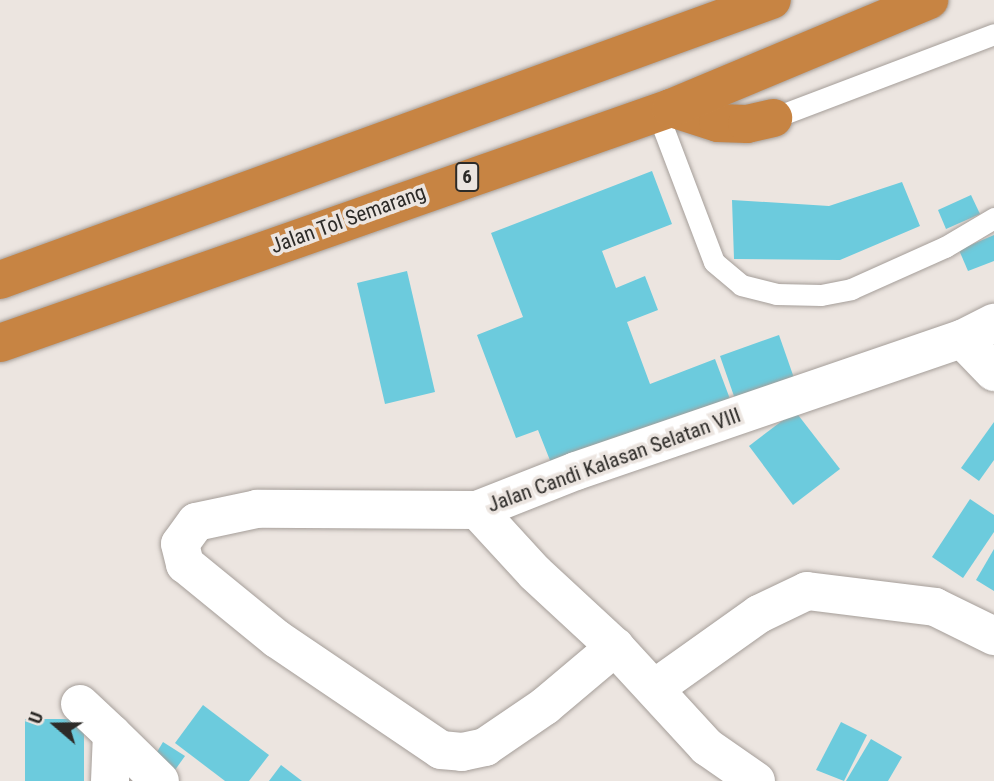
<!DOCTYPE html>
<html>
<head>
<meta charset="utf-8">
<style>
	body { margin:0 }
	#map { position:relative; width:994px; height:781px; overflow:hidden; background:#ece5e0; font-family:"Roboto Condensed",sans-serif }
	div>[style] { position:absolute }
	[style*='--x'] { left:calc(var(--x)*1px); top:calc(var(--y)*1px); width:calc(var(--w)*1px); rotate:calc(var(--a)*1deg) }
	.building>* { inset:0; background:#6ccbdd }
	.roads { filter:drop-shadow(0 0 2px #a59e99) drop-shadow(0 0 2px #a59e99) }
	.service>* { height:21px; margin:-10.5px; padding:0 10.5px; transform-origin:10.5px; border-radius:10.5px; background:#fff }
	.minor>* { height:38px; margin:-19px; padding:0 19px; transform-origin:19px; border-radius:19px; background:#fff }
	.motorway>* { height:38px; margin:-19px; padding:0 19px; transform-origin:19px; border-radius:19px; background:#c78443 }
	span { translate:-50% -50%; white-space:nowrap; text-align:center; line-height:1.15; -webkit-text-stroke:7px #ece5e0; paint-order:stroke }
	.shield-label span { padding:2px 5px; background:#ece5e0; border:2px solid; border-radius:5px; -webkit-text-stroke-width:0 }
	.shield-label { font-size:19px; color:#2d2b28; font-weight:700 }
	.street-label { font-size:21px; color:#2d2b28 }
	.north { position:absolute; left:21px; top:690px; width:70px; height:70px; -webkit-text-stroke:5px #ece5e0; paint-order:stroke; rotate:290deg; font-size:19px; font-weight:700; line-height:28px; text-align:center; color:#2d2b28 }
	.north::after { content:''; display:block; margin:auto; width:24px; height:32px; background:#2d2b28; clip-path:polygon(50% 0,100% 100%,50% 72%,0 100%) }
</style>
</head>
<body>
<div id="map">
	<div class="building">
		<i style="clip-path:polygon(652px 171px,672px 224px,602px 251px,616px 288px,645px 276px,658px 310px,627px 322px,650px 384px,715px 359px,730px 399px,553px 468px,538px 430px,516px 438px,477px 335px,523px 317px,491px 233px)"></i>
		<i style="clip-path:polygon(902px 182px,920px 226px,840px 260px,734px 259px,732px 200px,829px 206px)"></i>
		<i style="clip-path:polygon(971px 195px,980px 214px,946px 229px,938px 210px)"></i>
		<i style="clip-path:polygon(994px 235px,994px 261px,968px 271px,959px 250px)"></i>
		<i style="clip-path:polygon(407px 271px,435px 392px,385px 404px,357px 283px)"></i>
		<i style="clip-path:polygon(779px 335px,794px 378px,735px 399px,720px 356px)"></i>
		<i style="clip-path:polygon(795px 411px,840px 469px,793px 505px,749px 446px)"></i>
		<i style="clip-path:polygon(994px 422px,994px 460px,979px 481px,961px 468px)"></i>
		<i style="clip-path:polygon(970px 499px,994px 515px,994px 532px,963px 578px,932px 557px)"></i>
		<i style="clip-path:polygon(994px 549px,994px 591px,976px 580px)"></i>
		<i style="clip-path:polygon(203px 705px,269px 755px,249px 781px,225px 781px,175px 743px)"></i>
		<i style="clip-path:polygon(25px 719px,84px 719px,84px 781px,25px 781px)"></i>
		<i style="clip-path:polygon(841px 722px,867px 735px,844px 781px,816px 770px)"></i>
		<i style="clip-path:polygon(871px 739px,902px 757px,888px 781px,846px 781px)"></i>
		<i style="clip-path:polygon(163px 742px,185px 756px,175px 770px,154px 757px)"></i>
		<i style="clip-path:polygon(281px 765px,302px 781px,269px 781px)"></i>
	</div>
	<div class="roads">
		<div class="service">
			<i style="--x:657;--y:112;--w:160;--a:69.2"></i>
			<i style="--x:714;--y:262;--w:35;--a:40"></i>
			<i style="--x:741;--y:285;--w:36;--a:14"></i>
			<i style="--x:776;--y:294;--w:45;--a:1.3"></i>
			<i style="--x:821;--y:295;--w:31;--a:-11"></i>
			<i style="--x:851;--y:289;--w:103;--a:-24.1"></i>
			<i style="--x:945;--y:247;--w:57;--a:-30.6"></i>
			<i style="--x:773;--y:118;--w:236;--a:-20.8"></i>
		</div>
		<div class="minor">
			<i style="--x:962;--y:339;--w:46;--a:45.9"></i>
			<i style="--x:477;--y:510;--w:220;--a:-179.7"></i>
			<i style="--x:257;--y:509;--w:62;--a:168"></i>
			<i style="--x:196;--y:522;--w:27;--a:126"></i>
			<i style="--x:180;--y:544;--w:21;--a:76"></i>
			<i style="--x:185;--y:564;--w:119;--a:39.2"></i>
			<i style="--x:277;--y:639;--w:198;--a:34.1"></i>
			<i style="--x:441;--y:750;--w:21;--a:5"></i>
			<i style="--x:462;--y:752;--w:24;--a:-12"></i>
			<i style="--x:485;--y:747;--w:73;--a:-34.3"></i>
			<i style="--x:545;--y:706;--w:92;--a:-40.1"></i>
			<i style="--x:655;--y:688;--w:128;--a:-35.4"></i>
			<i style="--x:759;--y:614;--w:53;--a:-25.6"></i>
			<i style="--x:807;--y:591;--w:129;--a:7.1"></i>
			<i style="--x:935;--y:607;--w:66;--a:26.2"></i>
			<i style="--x:80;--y:704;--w:44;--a:43.2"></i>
			<i style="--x:110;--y:781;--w:47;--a:-87.6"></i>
			<i style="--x:112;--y:734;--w:67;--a:44.4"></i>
			<i style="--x:756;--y:781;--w:60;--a:-145.2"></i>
			<i style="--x:707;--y:747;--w:136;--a:-132.6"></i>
			<i style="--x:615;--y:647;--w:109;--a:-137.2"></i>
			<i style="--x:535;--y:573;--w:86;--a:-132.6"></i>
			<i style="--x:477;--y:510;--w:106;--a:-21.5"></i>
			<i style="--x:576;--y:471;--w:408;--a:-18.9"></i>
			<i style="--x:962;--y:339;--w:36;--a:-27"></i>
		</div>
		<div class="motorway">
			<i style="--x:671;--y:108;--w:49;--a:17.7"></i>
			<i style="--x:718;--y:123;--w:29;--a:2"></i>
			<i style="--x:747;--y:124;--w:27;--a:-13"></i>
			<i style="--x:0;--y:280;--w:821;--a:-19.94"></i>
			<i style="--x:0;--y:343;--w:711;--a:-19.3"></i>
			<i style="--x:671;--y:108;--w:280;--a:-22.7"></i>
		</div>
	</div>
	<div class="shield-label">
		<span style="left:467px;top:177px">6</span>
	</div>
	<div class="street-label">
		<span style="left:348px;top:219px;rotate:-20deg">Jalan Tol Semarang</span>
		<span style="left:614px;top:460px;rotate:-20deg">Jalan Candi Kalasan Selatan VIII</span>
	</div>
	<div class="north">U</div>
</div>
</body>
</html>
